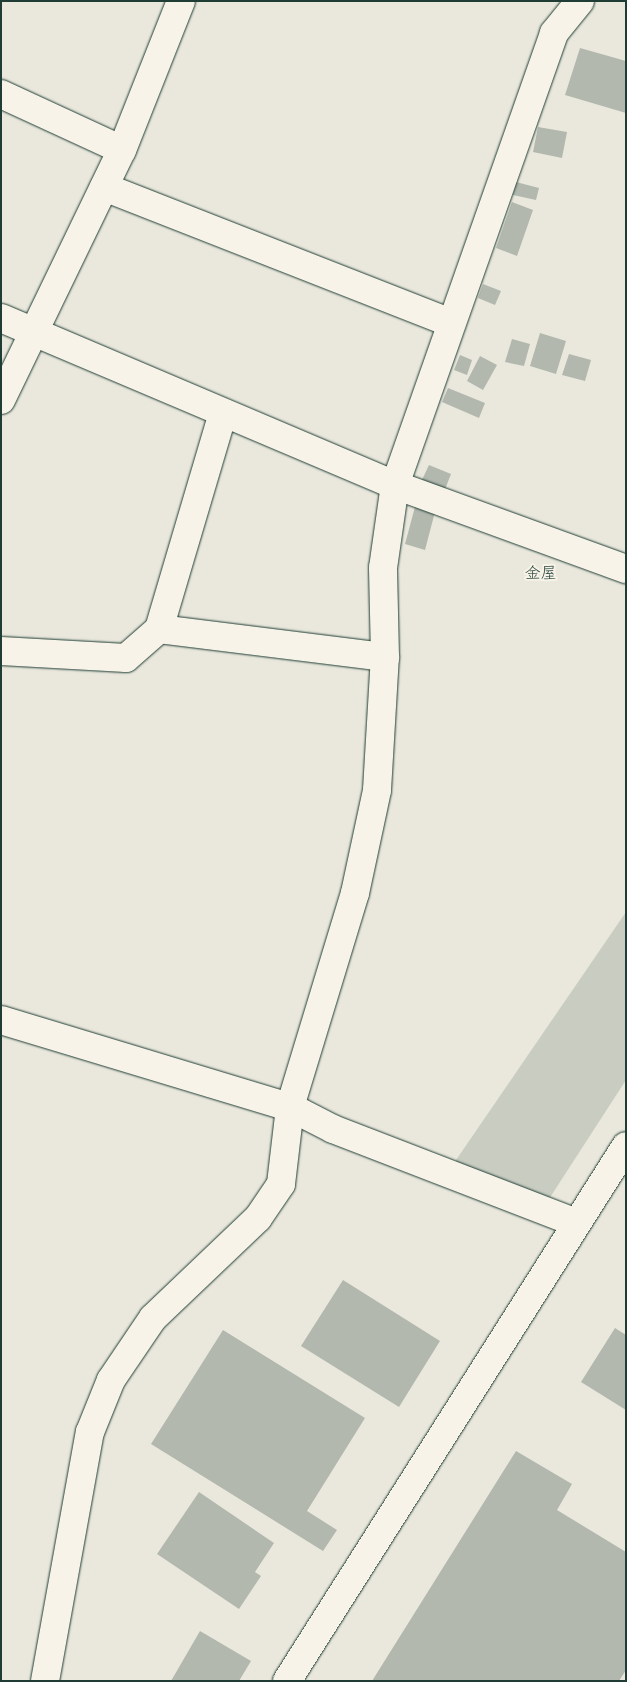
<!DOCTYPE html>
<html>
<head>
<meta charset="utf-8">
<style>
	body { margin:0 }
	#map { position:relative; width:627px; height:1682px; overflow:hidden; background:#eae8dd; font-family:"Playpen Sans","Klee One",sans-serif }
	div>[style] { position:absolute }
	[style*='--x'] { left:calc(var(--x)*1px); top:calc(var(--y)*1px); width:calc(var(--w)*1px); rotate:calc(var(--a)*1deg) }
	.green>* { inset:0; background:#c8ccc1 }
	.building>* { inset:0; background:#b2b8ae }
	.roads { filter:drop-shadow(0 0 1px #1f3d34) drop-shadow(0 0 1px #1f3d34) }
	.street>* { height:28px; margin:-14px; padding:0 14px; transform-origin:14px; border-radius:14px; background:#f7f3e8 }
	.secondary>* { height:28px; margin:-14px; padding:0 14px; transform-origin:14px; border-radius:14px; background:#f7f3e8 }
	span { translate:-50% -50%; white-space:nowrap; text-align:center; line-height:1.15; -webkit-text-stroke:4px #f7f3e8; paint-order:stroke }
	.neighbourhood-label { font-size:16px; color:#1f3d34 }
	.frame { position:absolute; inset:0; border:2px solid #1f3d34; pointer-events:none }
</style>
</head>
<body>
<div id="map">
	<div class="green">
		<i style="clip-path:polygon(626px 912px,626px 1080px,549px 1199px,454px 1163px)"></i>
	</div>
	<div class="building">
		<i style="clip-path:polygon(580px 48px,626px 61px,626px 113px,565px 95px)"></i>
		<i style="clip-path:polygon(538px 127px,567px 132px,562px 158px,533px 152px)"></i>
		<i style="clip-path:polygon(516px 182px,539px 188px,536px 200px,513px 195px)"></i>
		<i style="clip-path:polygon(512px 202px,533px 210px,517px 256px,496px 248px)"></i>
		<i style="clip-path:polygon(483px 284px,501px 291px,495px 305px,478px 298px)"></i>
		<i style="clip-path:polygon(540px 333px,566px 341px,556px 374px,530px 366px)"></i>
		<i style="clip-path:polygon(512px 339px,530px 344px,524px 366px,505px 362px)"></i>
		<i style="clip-path:polygon(569px 354px,591px 360px,585px 381px,562px 375px)"></i>
		<i style="clip-path:polygon(460px 355px,472px 360px,467px 375px,454px 370px)"></i>
		<i style="clip-path:polygon(480px 356px,497px 365px,483px 390px,467px 381px)"></i>
		<i style="clip-path:polygon(448px 388px,485px 403px,479px 418px,442px 402px)"></i>
		<i style="clip-path:polygon(429px 465px,451px 474px,444px 492px,421px 482px)"></i>
		<i style="clip-path:polygon(416px 503px,436px 508px,425px 550px,405px 544px)"></i>
		<i style="clip-path:polygon(343px 1280px,440px 1341px,399px 1407px,301px 1346px)"></i>
		<i style="clip-path:polygon(615px 1328px,626px 1335px,626px 1410px,581px 1382px)"></i>
		<i style="clip-path:polygon(223px 1330px,365px 1418px,307px 1511px,337px 1530px,323px 1551px,151px 1444px)"></i>
		<i style="clip-path:polygon(516px 1451px,572px 1484px,557px 1510px,626px 1552px,626px 1670px,619px 1681px,372px 1681px)"></i>
		<i style="clip-path:polygon(199px 1492px,274px 1543px,255px 1572px,261px 1576px,239px 1609px,157px 1554px)"></i>
		<i style="clip-path:polygon(200px 1631px,251px 1661px,239px 1681px,171px 1681px)"></i>
	</div>
	<div class="roads">
		<div class="street">
			<i style="--x:1;--y:94;--w:133;--a:24.8"></i>
			<i style="--x:104;--y:187;--w:370;--a:21.4"></i>
			<i style="--x:1;--y:318;--w:428;--a:23"></i>
			<i style="--x:395;--y:485;--w:246;--a:20"></i>
			<i style="--x:1;--y:400;--w:278;--a:-64.2"></i>
			<i style="--x:122;--y:150;--w:160;--a:-68.4"></i>
			<i style="--x:159;--y:629;--w:225;--a:-73.5"></i>
			<i style="--x:1;--y:651;--w:125;--a:3.2"></i>
			<i style="--x:126;--y:658;--w:44;--a:-41.3"></i>
			<i style="--x:159;--y:629;--w:228;--a:7.1"></i>
			<i style="--x:1;--y:1020;--w:302;--a:16.8"></i>
			<i style="--x:290;--y:1107;--w:48;--a:27.1"></i>
			<i style="--x:333;--y:1129;--w:261;--a:21.1"></i>
			<i style="--x:45;--y:1681;--w:253;--a:-79.8"></i>
			<i style="--x:90;--y:1432;--w:56;--a:-68"></i>
			<i style="--x:111;--y:1380;--w:75;--a:-55.9"></i>
			<i style="--x:153;--y:1318;--w:145;--a:-43.6"></i>
			<i style="--x:258;--y:1218;--w:41;--a:-55.9"></i>
			<i style="--x:281;--y:1184;--w:78;--a:-83.3"></i>
			<i style="--x:290;--y:1107;--w:224;--a:-73.1"></i>
			<i style="--x:355;--y:893;--w:105;--a:-77.9"></i>
			<i style="--x:377;--y:790;--w:133;--a:-86.6"></i>
			<i style="--x:385;--y:657;--w:89;--a:-91.3"></i>
			<i style="--x:383;--y:568;--w:84;--a:-81.8"></i>
			<i style="--x:395;--y:485;--w:479;--a:-70.6"></i>
			<i style="--x:554;--y:33;--w:41;--a:-50.9"></i>
		</div>
		<div class="secondary">
			<i style="--x:287;--y:1681;--w:633;--a:-57.64"></i>
		</div>
	</div>
	<div class="neighbourhood-label">
		<span style="left:541px;top:571px">金屋</span>
	</div>
	<div class="frame"></div>
</div>
</body>
</html>
